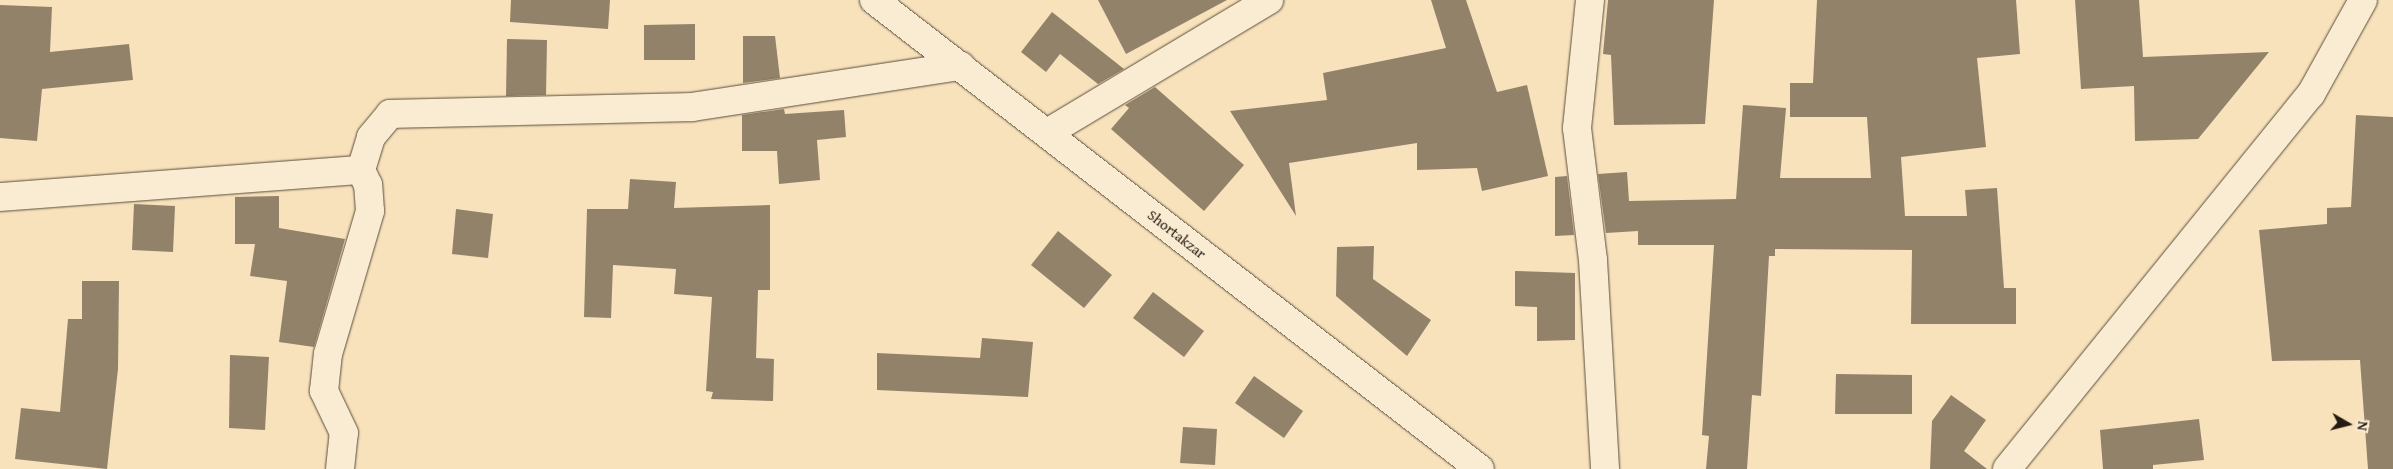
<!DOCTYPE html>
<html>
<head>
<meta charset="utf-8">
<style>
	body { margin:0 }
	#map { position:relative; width:2393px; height:469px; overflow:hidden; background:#f8e2bb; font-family:"Gentium Book Plus",serif }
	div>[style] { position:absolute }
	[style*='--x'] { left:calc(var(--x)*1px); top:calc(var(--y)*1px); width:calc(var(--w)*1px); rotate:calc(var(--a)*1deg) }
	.building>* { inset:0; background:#93826a }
	.roads { filter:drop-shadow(0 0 1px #5a4d3c) drop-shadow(0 0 1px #5a4d3c) }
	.minor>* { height:28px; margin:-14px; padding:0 14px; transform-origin:14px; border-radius:14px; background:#faecd3 }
	.tertiary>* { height:28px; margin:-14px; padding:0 14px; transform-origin:14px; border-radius:14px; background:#faecd3 }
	span { translate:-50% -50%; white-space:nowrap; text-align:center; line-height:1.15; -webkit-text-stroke:4px #faecd3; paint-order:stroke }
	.street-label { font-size:15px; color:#251b12 }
	.north { position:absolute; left:2323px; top:399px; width:50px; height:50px; -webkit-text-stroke:4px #faecd3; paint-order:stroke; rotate:98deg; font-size:14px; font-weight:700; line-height:20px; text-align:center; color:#251b12 }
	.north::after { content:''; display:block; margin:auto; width:18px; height:22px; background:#251b12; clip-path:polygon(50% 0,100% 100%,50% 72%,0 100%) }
</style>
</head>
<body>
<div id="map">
	<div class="building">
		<i style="clip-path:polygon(511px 0,610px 0,608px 29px,510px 22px)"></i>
		<i style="clip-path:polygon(1098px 0,1227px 0,1126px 54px)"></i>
		<i style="clip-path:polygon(1431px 0,1466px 0,1497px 92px,1527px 85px,1548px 176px,1482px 191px,1477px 168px,1417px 170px,1417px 143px,1289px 163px,1296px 216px,1230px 111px,1327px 100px,1323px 73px,1446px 48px)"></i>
		<i style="clip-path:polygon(1608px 0,1714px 0,1705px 124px,1614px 125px,1611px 55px,1603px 54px)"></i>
		<i style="clip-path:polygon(1817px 0,2016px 0,2020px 54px,1977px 58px,1986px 147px,1901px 157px,1905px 216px,1967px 216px,1965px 190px,1997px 188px,2004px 288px,2016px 288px,2016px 324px,1911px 324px,1912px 250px,1775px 249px,1775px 256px,1769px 256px,1761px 396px,1752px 395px,1747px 469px,1706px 469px,1709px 436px,1702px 435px,1714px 245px,1638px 245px,1638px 231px,1606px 233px,1598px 174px,1627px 172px,1629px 201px,1736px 199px,1743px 105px,1786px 108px,1780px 178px,1871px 178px,1867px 117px,1790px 117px,1790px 83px,1813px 83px)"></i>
		<i style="clip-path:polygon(2075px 0,2139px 0,2143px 57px,2269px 52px,2198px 139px,2135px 141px,2134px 86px,2081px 89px)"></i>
		<i style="clip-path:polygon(0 5px,52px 7px,50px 52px,129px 44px,133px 80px,42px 89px,37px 141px,0 138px)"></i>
		<i style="clip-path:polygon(1052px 12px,1124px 69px,1098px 84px,1060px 54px,1046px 72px,1021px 52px)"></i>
		<i style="clip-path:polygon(695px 24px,695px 60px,644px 60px,644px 25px)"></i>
		<i style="clip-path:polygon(743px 36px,775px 36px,780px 78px,743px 83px)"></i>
		<i style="clip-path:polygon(507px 39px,547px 40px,546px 95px,506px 96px)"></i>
		<i style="clip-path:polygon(1155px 87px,1244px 165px,1204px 211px,1111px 129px,1129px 108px,1125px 105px)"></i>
		<i style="clip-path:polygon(784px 109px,785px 114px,844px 110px,846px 137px,817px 140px,820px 180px,779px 184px,777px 151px,742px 151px,742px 115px)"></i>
		<i style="clip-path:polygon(2356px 115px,2393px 117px,2393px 469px,2368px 469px,2360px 360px,2272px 361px,2269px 329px,2259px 230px,2327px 224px,2327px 208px,2351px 207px)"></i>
		<i style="clip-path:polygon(1567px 176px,1574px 235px,1555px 236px,1555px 177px)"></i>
		<i style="clip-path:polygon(630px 179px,676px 182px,674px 208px,770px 205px,770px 290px,758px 290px,756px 358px,774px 359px,773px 401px,711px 399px,713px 392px,706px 391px,712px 297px,674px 294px,676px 269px,613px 265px,611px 318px,584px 317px,587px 209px,628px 209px)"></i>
		<i style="clip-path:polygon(279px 196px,279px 228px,345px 239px,314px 347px,279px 342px,287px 281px,250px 276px,255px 244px,235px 244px,235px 197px)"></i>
		<i style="clip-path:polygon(134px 204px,175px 206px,173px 252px,132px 250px)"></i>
		<i style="clip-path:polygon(456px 209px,493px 214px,488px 258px,452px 254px)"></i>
		<i style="clip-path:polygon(1058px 231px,1112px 275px,1084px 308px,1031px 265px)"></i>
		<i style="clip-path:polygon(1374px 246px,1373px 279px,1431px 320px,1407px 356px,1336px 296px,1337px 247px)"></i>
		<i style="clip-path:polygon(1515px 271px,1575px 273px,1575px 340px,1537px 341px,1537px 307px,1515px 306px)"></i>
		<i style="clip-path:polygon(82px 281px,119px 281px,118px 369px,107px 469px,15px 459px,21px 408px,60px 412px,68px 319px,82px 319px)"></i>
		<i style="clip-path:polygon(1153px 292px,1204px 331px,1184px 357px,1133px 318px)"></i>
		<i style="clip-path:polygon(982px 338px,1033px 342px,1028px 397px,877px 390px,877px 353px,980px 358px)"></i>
		<i style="clip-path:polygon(230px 355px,269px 357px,265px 430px,229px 428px)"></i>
		<i style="clip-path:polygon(1836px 374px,1912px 375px,1912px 414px,1835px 414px)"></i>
		<i style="clip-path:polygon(1254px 376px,1303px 411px,1284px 438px,1235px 403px)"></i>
		<i style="clip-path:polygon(1951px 395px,1986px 420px,1964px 451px,1987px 469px,1930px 469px,1932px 421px)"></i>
		<i style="clip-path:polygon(2199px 419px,2204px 460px,2153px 465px,2153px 469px,2103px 469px,2100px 430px)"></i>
		<i style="clip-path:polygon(1183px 427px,1217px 429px,1215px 465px,1180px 463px)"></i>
	</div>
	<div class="roads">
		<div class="minor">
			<i style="--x:1590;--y:0;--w:129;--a:95.8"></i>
			<i style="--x:1577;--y:128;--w:133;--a:83.1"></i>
			<i style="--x:1593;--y:260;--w:209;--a:86.7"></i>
			<i style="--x:1047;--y:133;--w:259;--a:-30.9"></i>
			<i style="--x:0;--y:197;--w:362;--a:-4.3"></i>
			<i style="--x:361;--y:170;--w:34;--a:-73"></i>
			<i style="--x:371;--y:137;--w:30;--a:-50"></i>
			<i style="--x:390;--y:114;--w:302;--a:-1.3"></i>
			<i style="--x:692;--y:107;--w:272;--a:-8.7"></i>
			<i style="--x:340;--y:469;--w:36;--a:-84"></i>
			<i style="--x:344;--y:433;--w:47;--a:-115.5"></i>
			<i style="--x:324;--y:391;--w:37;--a:-84"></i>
			<i style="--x:328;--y:354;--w:149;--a:-73.6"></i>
			<i style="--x:370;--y:211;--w:26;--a:-94"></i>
			<i style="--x:368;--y:185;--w:17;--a:-115"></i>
			<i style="--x:2007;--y:469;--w:483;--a:-51"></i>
			<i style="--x:2311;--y:94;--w:107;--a:-61"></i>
		</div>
		<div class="tertiary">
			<i style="--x:874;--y:0;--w:766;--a:37.74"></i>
		</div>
	</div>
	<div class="street-label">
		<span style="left:1177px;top:234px;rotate:38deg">Shortakzar</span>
	</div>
	<div class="north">N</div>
</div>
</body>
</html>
